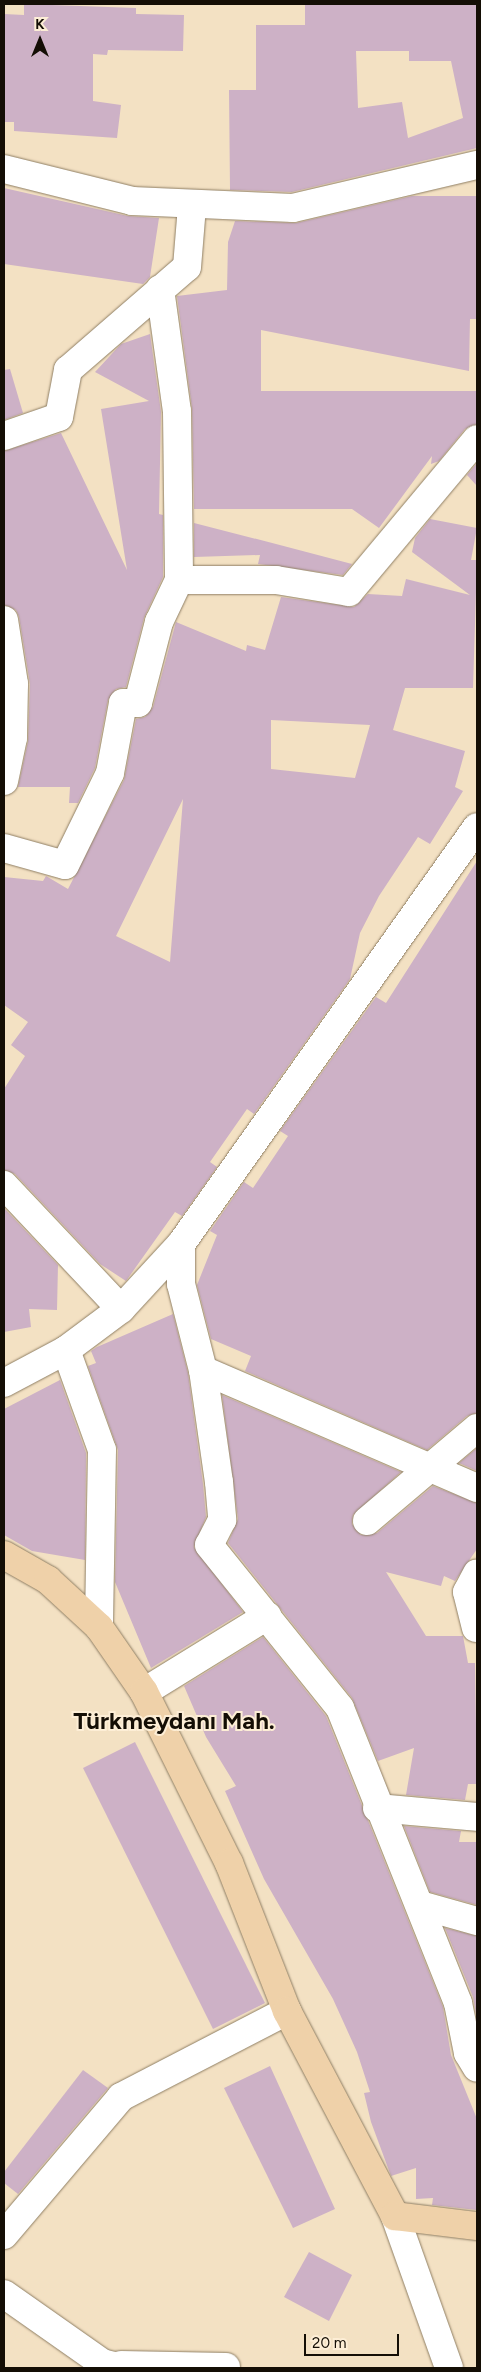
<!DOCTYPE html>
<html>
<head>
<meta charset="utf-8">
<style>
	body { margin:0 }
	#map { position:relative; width:481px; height:2372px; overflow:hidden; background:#f3e1c3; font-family:Figtree,sans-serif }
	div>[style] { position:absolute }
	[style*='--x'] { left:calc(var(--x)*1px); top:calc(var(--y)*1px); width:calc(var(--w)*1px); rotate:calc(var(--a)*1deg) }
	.building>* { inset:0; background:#cdb1c6 }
	.roads { filter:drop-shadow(0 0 1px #8f7f64) drop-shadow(0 0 1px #8f7f64) }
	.minor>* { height:28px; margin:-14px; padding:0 14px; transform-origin:14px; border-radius:14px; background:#fff }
	.major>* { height:28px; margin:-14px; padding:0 14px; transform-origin:14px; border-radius:14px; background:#efd1a9 }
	span { translate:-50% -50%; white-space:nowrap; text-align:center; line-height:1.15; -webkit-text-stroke:4px #fdeed6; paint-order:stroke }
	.district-label { font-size:24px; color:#140e05; font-weight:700 }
	.frame { position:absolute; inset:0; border:5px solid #140e05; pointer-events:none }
	.north { position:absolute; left:15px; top:15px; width:50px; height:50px; -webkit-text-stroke:4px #fdeed6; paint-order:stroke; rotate:0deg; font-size:14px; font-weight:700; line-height:20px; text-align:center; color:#140e05 }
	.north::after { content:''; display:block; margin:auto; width:18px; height:22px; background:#140e05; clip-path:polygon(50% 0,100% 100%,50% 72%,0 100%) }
	.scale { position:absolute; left:304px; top:2334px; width:95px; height:22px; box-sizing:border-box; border:2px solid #140e05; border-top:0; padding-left:6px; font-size:15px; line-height:18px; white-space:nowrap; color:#140e05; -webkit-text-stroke:4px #fdeed6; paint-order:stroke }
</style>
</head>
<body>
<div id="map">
	<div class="building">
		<i style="clip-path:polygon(24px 4px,136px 8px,136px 14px,184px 15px,183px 51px,108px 50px,107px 55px,93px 54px,93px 101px,121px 105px,117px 138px,14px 131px,14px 122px,4px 122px,4px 14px,24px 15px)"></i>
		<i style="clip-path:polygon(evenodd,305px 4px,477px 4px,477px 148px,292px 192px,230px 190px,229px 90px,256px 90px,256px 25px,305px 25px,305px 4px,356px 51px,409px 51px,409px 61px,451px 61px,463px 118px,408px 138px,402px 102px,358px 108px,356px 51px)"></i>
		<i style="clip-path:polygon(4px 188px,128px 216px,159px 218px,150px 277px,143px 284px,4px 264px)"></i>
		<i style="clip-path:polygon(412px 196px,477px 196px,477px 319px,470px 319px,469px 371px,261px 330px,261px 391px,477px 391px,477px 424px,465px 429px,439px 461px,431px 464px,432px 456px,379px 528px,352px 509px,194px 509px,192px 409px,177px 296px,227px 290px,228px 242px,235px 221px,296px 223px)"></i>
		<i style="clip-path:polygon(150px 334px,161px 412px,159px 514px,163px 515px,163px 577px,144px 618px,126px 687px,116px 689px,108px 700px,95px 768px,78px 803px,69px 803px,70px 787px,18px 787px,28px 741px,30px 684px,19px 617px,16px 610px,4px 605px,4px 451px,61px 433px,127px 570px,101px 409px,149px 401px,95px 372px,121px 344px)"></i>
		<i style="clip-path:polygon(10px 369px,23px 413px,4px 420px,4px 370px)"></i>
		<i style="clip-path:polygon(477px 463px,477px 486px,467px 475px)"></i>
		<i style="clip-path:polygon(evenodd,430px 519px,477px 528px,471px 560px,477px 560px,473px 688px,405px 688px,393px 730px,465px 751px,455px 787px,463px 791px,430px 844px,418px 837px,379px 896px,360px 933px,350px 979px,254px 1114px,247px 1109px,210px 1162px,217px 1167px,182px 1216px,175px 1212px,126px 1281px,100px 1264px,15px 1174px,4px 1170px,4px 1089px,25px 1056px,11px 1045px,28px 1022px,4px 1005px,4px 877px,43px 881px,46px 876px,68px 889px,124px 780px,136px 719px,145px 717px,153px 707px,176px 622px,246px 651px,247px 645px,265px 650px,281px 597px,354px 607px,368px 594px,402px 596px,406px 579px,470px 595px,412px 552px,415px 538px,430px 519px,271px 720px,370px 725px,355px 778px,271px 769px,271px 720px,430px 519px,183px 799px,170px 962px,116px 936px,183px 799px)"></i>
		<i style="clip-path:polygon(194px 523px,276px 544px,352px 564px,343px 575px,258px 564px,260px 555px,194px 557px)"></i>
		<i style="clip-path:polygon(477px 861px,477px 1413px,467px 1416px,427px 1450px,245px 1371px,251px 1356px,211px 1339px,197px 1285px,217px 1235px,210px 1231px,244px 1182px,253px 1188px,288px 1136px,280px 1131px,376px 997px,386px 1003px)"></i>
		<i style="clip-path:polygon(4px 1208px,58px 1265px,57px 1310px,29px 1309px,31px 1327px,4px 1332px)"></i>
		<i style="clip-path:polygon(173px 1314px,188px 1373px,203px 1484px,206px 1517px,194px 1547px,243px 1612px,151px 1668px,115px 1582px,118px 1450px,88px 1366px,96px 1363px,91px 1351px,97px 1347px)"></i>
		<i style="clip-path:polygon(60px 1380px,86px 1453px,85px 1560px,32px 1551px,4px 1535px,4px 1409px)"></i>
		<i style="clip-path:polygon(222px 1395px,401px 1472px,353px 1515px,352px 1524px,361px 1535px,377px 1533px,433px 1486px,477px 1503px,477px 1549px,455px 1581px,444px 1576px,441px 1586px,386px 1572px,426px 1636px,463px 1636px,468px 1663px,475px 1663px,477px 1784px,468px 1784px,465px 1800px,406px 1795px,414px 1748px,378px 1761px,352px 1698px,228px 1543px,238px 1519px)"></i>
		<i style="clip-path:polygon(477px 1448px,477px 1471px,459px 1463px)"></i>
		<i style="clip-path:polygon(263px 1637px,326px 1716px,443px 2007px,451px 2055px,477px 2119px,477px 2210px,432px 2205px,433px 2198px,416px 2199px,416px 2168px,391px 2176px,371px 2122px,364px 2093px,370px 2092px,357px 2052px,333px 1999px,264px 1879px,225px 1791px,236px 1786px,206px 1737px,184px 1686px)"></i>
		<i style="clip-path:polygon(135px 1742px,265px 2003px,213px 2029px,83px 1768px)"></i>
		<i style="clip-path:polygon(404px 1826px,461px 1831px,459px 1842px,477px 1842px,477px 1905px,430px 1892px)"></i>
		<i style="clip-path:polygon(445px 1928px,477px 1936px,476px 2014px,473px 1997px)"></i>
		<i style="clip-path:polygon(270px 2066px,335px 2209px,293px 2228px,224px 2088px)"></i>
		<i style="clip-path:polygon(83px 2070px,108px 2088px,18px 2194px,4px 2183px,4px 2172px)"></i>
		<i style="clip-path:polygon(309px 2252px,352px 2275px,329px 2321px,284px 2297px)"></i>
	</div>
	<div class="roads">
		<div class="minor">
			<i style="--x:4;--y:169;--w:132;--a:14"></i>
			<i style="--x:132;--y:201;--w:161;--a:2.5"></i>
			<i style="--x:293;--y:208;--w:189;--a:-13.2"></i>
			<i style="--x:160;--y:289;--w:123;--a:82.1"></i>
			<i style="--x:177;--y:411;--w:169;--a:89.3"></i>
			<i style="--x:4;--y:436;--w:58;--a:-19.1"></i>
			<i style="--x:59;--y:417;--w:48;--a:-79.2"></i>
			<i style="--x:68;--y:370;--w:157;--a:-40.9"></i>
			<i style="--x:187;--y:267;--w:61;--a:-85.3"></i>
			<i style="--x:4;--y:620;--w:65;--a:81.1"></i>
			<i style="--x:14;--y:684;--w:54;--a:91.1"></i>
			<i style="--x:13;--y:738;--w:44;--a:101.8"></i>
			<i style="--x:4;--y:848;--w:63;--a:15.6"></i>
			<i style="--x:65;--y:865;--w:102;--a:-63.9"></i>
			<i style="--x:110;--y:773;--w:71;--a:-79.5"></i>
			<i style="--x:123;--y:703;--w:15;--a:0"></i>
			<i style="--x:138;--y:703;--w:84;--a:-75.5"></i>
			<i style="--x:159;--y:622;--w:47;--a:-64.5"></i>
			<i style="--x:179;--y:580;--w:97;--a:0"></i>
			<i style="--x:276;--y:580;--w:74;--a:9.3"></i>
			<i style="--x:349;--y:592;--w:199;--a:-50.1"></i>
			<i style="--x:4;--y:1185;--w:170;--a:46.7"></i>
			<i style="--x:181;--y:1244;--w:40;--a:90"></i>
			<i style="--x:181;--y:1284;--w:89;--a:75.7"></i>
			<i style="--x:203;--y:1370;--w:113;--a:81.9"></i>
			<i style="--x:219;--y:1482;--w:38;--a:85"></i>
			<i style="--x:222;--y:1520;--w:28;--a:117"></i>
			<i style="--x:209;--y:1545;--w:209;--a:51.2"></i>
			<i style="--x:340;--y:1708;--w:318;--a:68.2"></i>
			<i style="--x:458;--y:2003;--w:51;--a:78.7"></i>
			<i style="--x:468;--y:2053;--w:17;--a:59"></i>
			<i style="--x:66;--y:1350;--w:106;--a:70.2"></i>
			<i style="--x:102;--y:1450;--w:177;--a:91"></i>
			<i style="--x:203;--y:1370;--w:298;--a:23.3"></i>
			<i style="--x:4;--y:1383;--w:70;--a:-28"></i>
			<i style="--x:66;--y:1350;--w:69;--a:-36.7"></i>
			<i style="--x:121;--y:1309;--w:88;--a:-47.3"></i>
			<i style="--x:181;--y:1244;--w:511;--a:-54.63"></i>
			<i style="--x:367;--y:1521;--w:144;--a:-40.2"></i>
			<i style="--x:476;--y:1628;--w:37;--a:-104"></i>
			<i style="--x:467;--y:1592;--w:21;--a:-62"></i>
			<i style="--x:144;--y:1692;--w:145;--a:-31.7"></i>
			<i style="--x:377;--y:1808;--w:100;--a:5.1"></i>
			<i style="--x:420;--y:1905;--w:59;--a:15.7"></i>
			<i style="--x:395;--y:2216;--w:161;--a:70.4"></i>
			<i style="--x:4;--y:2235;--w:181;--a:-49.7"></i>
			<i style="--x:121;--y:2097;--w:187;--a:-27.4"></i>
			<i style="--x:4;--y:2294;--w:120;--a:35.1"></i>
			<i style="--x:102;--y:2363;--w:21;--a:14"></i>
			<i style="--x:121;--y:2365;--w:105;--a:1.1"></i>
		</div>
		<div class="major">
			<i style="--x:4;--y:1555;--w:51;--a:29.6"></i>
			<i style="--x:48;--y:1580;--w:69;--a:42.7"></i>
			<i style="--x:99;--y:1627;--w:79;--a:55.3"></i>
			<i style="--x:144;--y:1692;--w:191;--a:63.6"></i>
			<i style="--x:229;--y:1863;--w:159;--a:68.6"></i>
			<i style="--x:287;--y:2011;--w:232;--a:62.2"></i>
			<i style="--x:395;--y:2216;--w:83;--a:7"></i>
		</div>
	</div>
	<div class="district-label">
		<span style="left:174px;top:1721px">Türkmeydanı Mah.</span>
	</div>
	<div class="frame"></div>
	<div class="north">K</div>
	<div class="scale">20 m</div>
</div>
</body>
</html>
